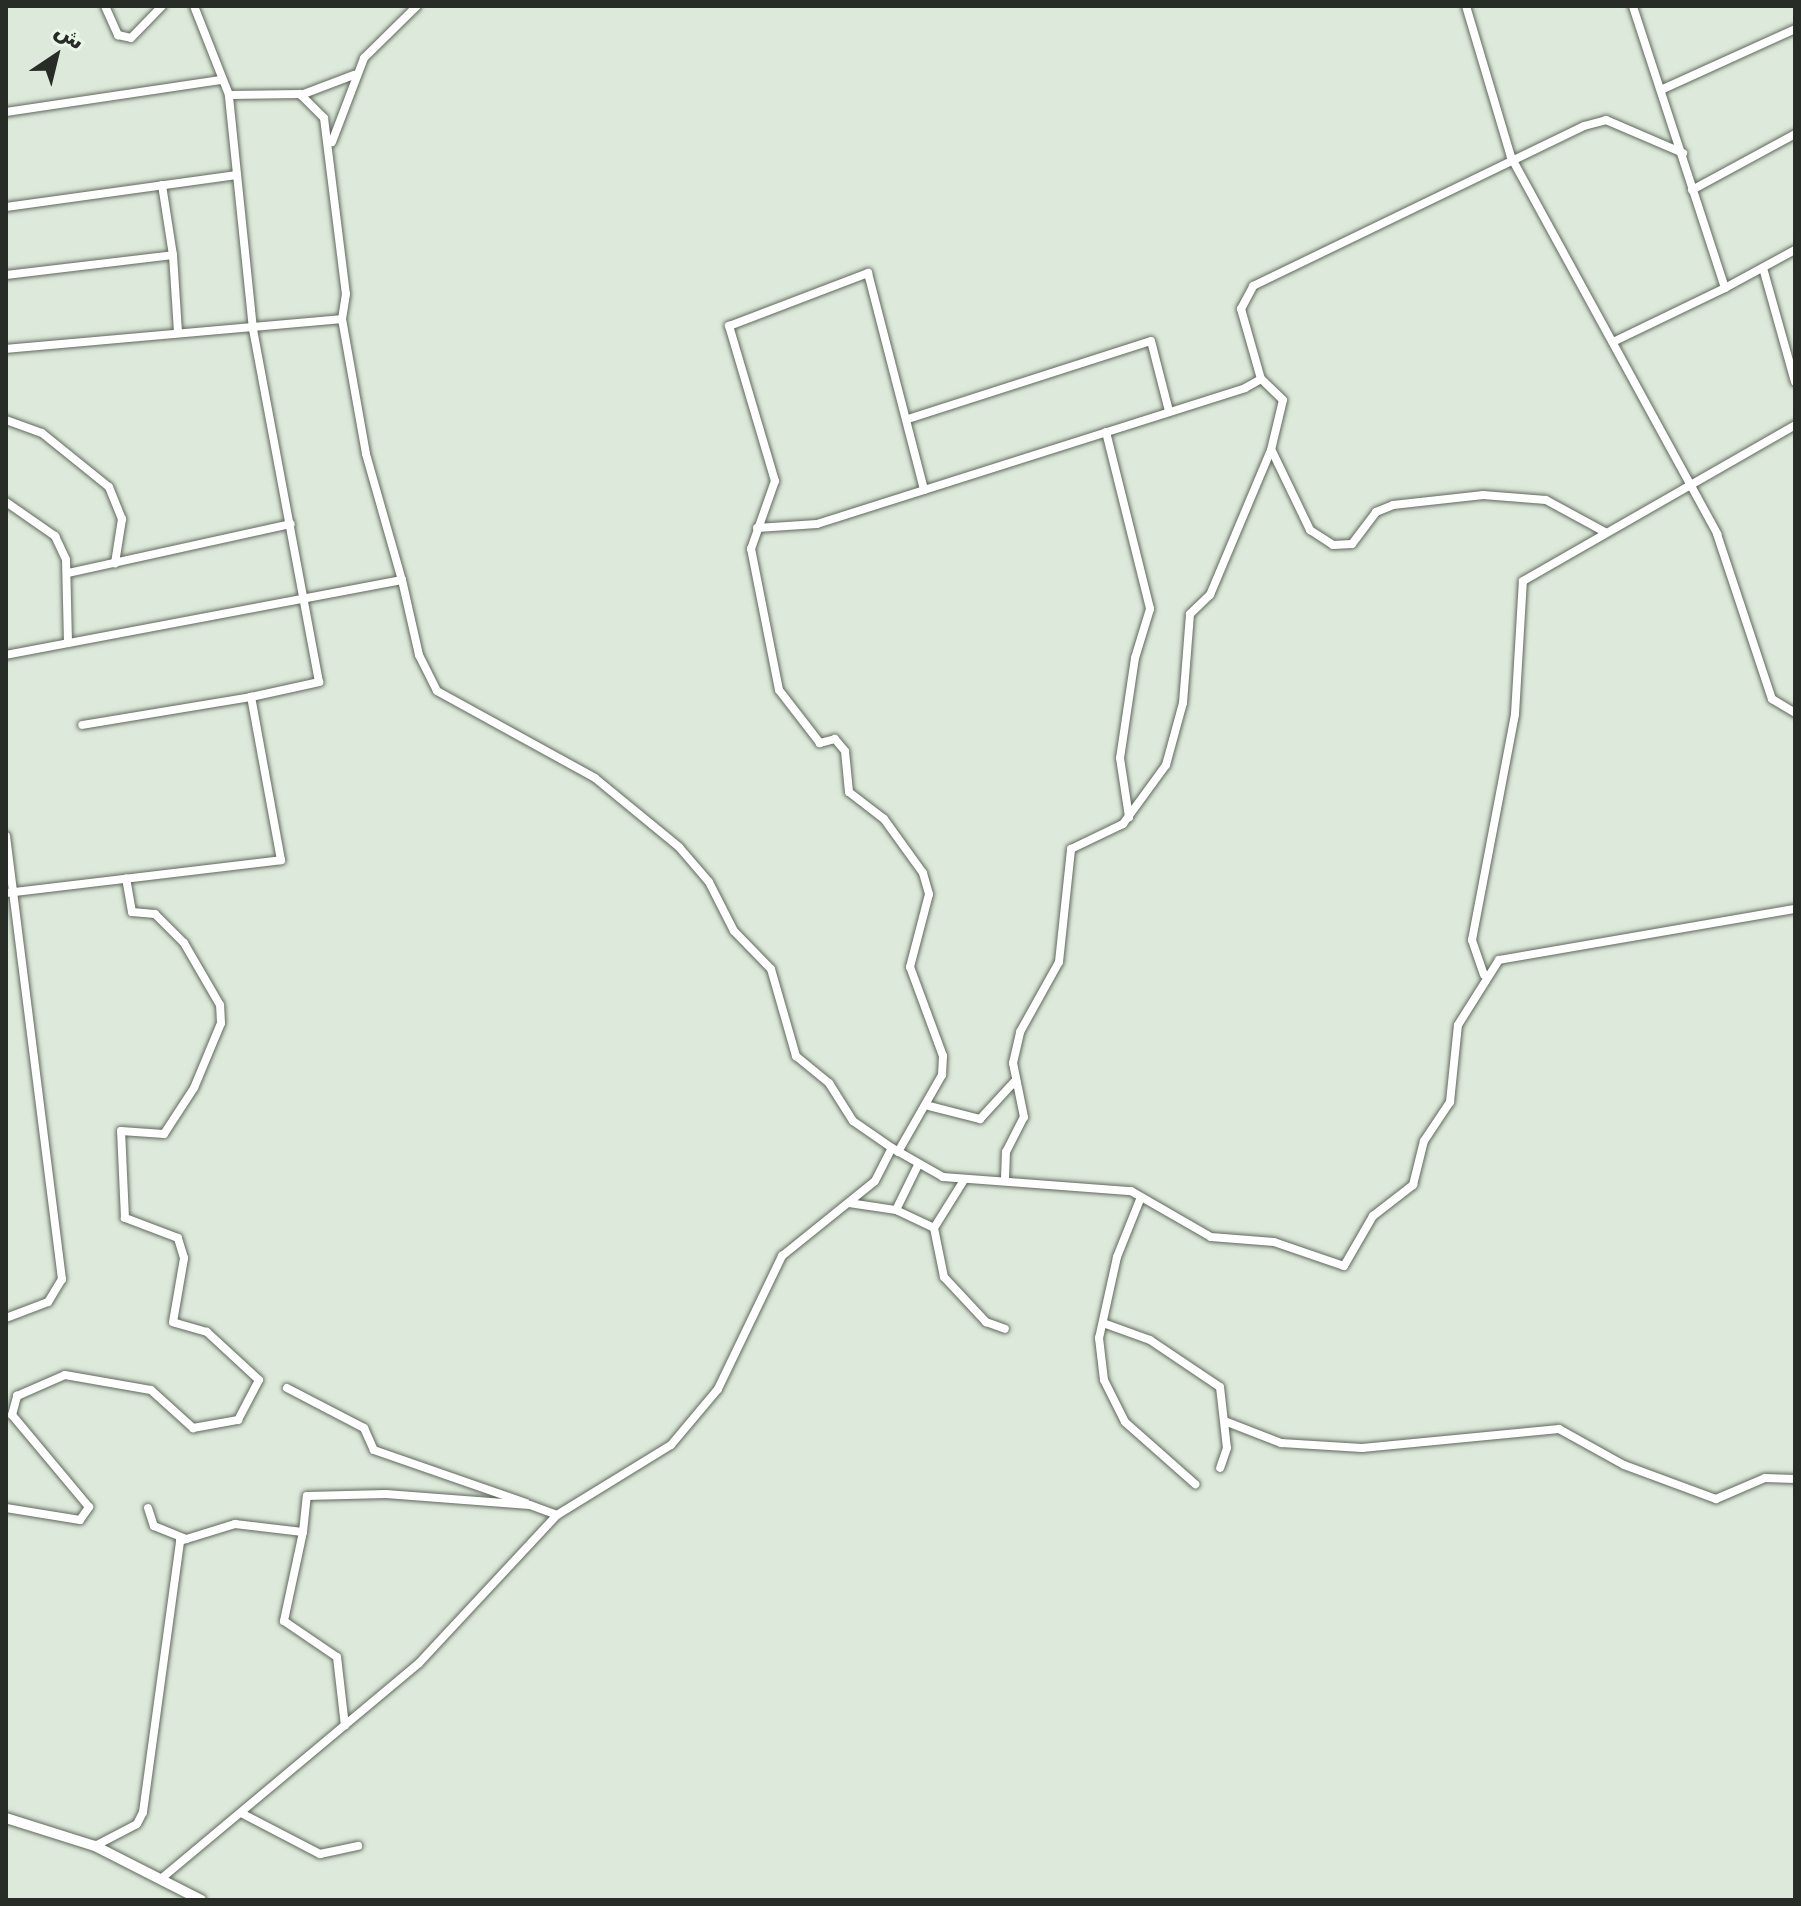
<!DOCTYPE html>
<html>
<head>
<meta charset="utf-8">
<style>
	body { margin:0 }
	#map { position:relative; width:1801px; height:1906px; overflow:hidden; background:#dde9da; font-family:"DejaVu Sans","Noto Naskh Arabic",sans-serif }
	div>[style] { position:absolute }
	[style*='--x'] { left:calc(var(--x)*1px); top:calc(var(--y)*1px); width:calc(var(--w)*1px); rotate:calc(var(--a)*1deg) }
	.roads { filter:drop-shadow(0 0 2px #5f695c) drop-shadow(0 0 2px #5f695c) }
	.minor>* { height:8px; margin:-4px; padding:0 4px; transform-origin:4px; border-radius:4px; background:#fff }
	.tertiary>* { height:10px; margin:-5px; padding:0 5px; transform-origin:5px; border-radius:5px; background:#fff }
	span { translate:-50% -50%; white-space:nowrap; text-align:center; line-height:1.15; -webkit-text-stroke:7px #eaf6e7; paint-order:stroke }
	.frame { position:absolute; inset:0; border:8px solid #282c27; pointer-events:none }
	.north { position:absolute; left:16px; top:16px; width:80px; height:80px; -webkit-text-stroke:6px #eaf6e7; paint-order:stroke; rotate:35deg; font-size:22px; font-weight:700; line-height:32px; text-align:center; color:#282c27 }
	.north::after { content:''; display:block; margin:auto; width:28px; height:36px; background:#282c27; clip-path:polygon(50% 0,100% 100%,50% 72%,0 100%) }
</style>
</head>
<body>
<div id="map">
	<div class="roads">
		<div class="minor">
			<i style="--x:105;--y:6;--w:32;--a:66"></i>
			<i style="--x:118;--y:35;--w:13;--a:13"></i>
			<i style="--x:131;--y:38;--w:45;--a:-45.9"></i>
			<i style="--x:194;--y:6;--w:96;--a:68.5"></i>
			<i style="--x:1466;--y:6;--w:158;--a:73.4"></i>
			<i style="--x:1511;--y:157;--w:430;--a:61.3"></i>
			<i style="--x:1717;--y:534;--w:174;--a:71.6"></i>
			<i style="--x:1772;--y:699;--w:27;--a:31"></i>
			<i style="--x:1663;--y:89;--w:145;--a:-24.4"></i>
			<i style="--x:301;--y:95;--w:57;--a:-20.7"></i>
			<i style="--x:6;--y:112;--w:217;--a:-8.5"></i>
			<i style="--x:332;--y:142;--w:90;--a:-69.1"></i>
			<i style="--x:364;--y:58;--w:74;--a:-44.5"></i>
			<i style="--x:162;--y:185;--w:71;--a:81.1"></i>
			<i style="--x:1692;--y:190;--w:117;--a:-28.5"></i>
			<i style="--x:6;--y:207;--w:233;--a:-7.9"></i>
			<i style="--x:1763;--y:268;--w:118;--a:74.3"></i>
			<i style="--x:6;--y:275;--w:168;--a:-6.8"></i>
			<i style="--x:173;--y:255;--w:78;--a:86.3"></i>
			<i style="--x:1725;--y:288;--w:80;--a:-28.5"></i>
			<i style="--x:1613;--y:342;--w:124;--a:-25.7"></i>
			<i style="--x:1725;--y:288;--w:297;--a:-108.1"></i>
			<i style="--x:6;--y:349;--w:337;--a:-5.1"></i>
			<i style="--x:342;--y:319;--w:137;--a:79.9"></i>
			<i style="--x:366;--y:454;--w:131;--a:74.1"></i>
			<i style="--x:402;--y:580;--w:403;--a:169.3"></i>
			<i style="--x:908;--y:419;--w:255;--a:-17.8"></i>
			<i style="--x:1151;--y:341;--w:72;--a:75.6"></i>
			<i style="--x:6;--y:420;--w:38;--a:20"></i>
			<i style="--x:42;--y:433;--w:86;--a:38.9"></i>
			<i style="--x:109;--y:487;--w:35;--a:68"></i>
			<i style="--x:122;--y:519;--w:45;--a:99"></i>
			<i style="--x:1106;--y:432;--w:182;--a:76"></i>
			<i style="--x:1150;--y:609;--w:51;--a:107"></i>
			<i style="--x:1135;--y:658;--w:101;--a:98.5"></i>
			<i style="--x:1120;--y:758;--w:60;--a:81.3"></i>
			<i style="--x:1272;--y:451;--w:88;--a:64.3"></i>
			<i style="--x:1310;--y:530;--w:27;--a:33"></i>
			<i style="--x:1333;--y:545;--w:19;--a:-3"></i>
			<i style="--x:1352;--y:544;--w:40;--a:-53"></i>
			<i style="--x:1376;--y:512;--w:18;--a:-22"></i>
			<i style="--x:1393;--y:505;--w:91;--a:-6.3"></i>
			<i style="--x:1483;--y:495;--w:63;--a:4.5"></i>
			<i style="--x:1546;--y:500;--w:67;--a:28.5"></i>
			<i style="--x:6;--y:502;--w:60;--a:34.8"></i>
			<i style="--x:55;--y:536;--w:26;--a:65"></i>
			<i style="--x:66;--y:560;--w:83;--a:88.6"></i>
			<i style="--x:757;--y:528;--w:60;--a:-3.8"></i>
			<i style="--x:817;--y:524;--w:449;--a:-17.6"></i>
			<i style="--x:1245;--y:388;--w:18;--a:-29"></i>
			<i style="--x:1261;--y:379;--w:73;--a:-105.9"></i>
			<i style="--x:1241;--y:309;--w:26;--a:-62"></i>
			<i style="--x:1253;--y:286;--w:368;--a:-25.8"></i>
			<i style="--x:1584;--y:126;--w:23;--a:-15"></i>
			<i style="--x:1606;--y:120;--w:84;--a:23.2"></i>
			<i style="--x:68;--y:573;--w:228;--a:-12.4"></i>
			<i style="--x:402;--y:580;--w:77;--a:77.2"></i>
			<i style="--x:419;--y:655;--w:40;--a:63.4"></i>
			<i style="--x:437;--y:691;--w:180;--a:28.8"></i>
			<i style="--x:595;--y:778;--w:109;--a:39.4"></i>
			<i style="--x:679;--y:847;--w:46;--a:49.4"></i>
			<i style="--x:709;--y:882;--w:55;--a:63"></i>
			<i style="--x:734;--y:931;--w:53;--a:45.8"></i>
			<i style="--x:771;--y:969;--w:91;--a:74"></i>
			<i style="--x:796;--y:1056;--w:43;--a:39.3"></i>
			<i style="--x:829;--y:1083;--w:45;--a:57.7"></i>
			<i style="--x:853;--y:1121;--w:47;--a:34.7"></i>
			<i style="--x:251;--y:697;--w:70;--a:-12.4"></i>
			<i style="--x:319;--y:682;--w:359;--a:-100.6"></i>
			<i style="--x:253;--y:329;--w:235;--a:-95.9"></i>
			<i style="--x:229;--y:95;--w:71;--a:-0.8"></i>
			<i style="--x:300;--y:94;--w:34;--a:45"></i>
			<i style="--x:324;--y:118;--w:177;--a:82.9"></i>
			<i style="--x:346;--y:294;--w:26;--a:99"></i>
			<i style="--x:6;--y:836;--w:447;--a:82.8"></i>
			<i style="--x:62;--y:1279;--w:27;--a:121"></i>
			<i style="--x:48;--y:1302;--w:45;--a:159.1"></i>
			<i style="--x:6;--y:893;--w:277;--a:-6.8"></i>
			<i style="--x:281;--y:860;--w:166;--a:-100.4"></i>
			<i style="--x:251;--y:697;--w:171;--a:170.6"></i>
			<i style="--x:1484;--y:975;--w:37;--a:-109"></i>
			<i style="--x:1472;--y:940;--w:230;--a:-79.2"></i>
			<i style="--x:1515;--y:714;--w:133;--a:-86.6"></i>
			<i style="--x:1523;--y:581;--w:314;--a:-29.8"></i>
			<i style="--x:929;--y:1106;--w:53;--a:14.3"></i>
			<i style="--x:980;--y:1119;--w:50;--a:-47.4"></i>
			<i style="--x:898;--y:1152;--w:89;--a:-60.3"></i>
			<i style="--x:942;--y:1075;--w:19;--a:-87"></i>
			<i style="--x:943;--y:1056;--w:95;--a:-110.3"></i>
			<i style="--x:910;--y:967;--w:75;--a:-75.4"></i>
			<i style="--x:929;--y:894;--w:22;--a:-106"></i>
			<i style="--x:923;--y:873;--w:67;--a:-125.8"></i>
			<i style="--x:884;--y:819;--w:44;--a:-142.4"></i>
			<i style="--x:849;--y:792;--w:41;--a:-95.6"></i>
			<i style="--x:845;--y:751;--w:16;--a:-130"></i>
			<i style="--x:835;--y:739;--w:16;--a:165"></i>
			<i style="--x:820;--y:743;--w:67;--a:-127.7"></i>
			<i style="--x:779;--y:690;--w:144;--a:-101.2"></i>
			<i style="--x:751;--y:549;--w:72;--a:-70.6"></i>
			<i style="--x:775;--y:481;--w:162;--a:-106.5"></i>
			<i style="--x:729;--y:326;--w:149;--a:-20.9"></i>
			<i style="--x:868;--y:273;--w:224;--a:75.5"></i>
			<i style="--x:1005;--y:1179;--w:27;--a:-88"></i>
			<i style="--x:1006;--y:1152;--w:39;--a:-63"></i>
			<i style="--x:1024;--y:1117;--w:55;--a:-101.5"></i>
			<i style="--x:1013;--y:1063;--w:32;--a:-77"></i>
			<i style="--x:1020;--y:1032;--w:80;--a:-60.9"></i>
			<i style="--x:1059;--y:962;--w:114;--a:-83.9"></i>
			<i style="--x:1071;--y:849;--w:58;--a:-25.7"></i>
			<i style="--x:1123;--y:824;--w:73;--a:-53.9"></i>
			<i style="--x:1166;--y:765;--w:64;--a:-74.7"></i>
			<i style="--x:1183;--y:703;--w:89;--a:-85.5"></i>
			<i style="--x:1190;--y:614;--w:28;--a:-44"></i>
			<i style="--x:1210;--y:595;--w:157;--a:-67.2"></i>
			<i style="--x:1271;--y:450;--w:51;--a:-76.5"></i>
			<i style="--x:1283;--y:400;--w:30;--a:-136"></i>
			<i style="--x:964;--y:1180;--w:57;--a:122"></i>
			<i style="--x:934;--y:1228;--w:50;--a:78.5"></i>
			<i style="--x:944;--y:1277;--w:62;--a:47"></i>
			<i style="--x:986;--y:1322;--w:20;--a:20"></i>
			<i style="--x:1141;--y:1197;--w:65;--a:111.8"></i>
			<i style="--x:1117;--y:1257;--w:83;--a:102.5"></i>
			<i style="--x:1099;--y:1338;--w:42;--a:83.2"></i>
			<i style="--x:1104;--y:1380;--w:47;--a:63.4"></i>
			<i style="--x:1125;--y:1422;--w:94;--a:41.5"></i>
			<i style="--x:849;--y:1203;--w:48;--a:8.5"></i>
			<i style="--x:896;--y:1210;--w:42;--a:25.3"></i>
			<i style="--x:896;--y:1210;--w:50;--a:-63.9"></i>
			<i style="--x:1103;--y:1323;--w:50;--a:19.9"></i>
			<i style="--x:1150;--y:1340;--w:84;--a:33.9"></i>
			<i style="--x:1220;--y:1387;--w:61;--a:83.5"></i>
			<i style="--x:1227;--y:1448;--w:21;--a:109"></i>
			<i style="--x:287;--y:1388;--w:87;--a:27.5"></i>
			<i style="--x:364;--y:1428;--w:24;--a:66"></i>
			<i style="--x:374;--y:1450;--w:161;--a:19.2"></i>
			<i style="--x:1227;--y:1422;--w:58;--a:21.3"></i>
			<i style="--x:1281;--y:1443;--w:81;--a:3.5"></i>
			<i style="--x:1362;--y:1448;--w:198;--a:-5.5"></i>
			<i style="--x:1559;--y:1429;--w:74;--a:29"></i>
			<i style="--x:1624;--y:1465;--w:98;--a:20.3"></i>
			<i style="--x:1716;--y:1499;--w:53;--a:-23.2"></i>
			<i style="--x:1765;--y:1478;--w:30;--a:2"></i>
			<i style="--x:6;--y:1508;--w:75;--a:9.2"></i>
			<i style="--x:80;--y:1520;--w:16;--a:-55"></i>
			<i style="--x:89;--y:1507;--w:120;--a:-129.9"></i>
			<i style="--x:12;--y:1415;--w:20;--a:-75"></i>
			<i style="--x:17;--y:1396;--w:52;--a:-23.6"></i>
			<i style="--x:65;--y:1375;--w:87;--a:9.9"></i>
			<i style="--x:151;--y:1390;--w:57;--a:42.1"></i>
			<i style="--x:193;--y:1428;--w:46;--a:-10.1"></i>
			<i style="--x:238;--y:1420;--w:45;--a:-62.3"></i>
			<i style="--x:259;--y:1380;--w:71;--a:-137.3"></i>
			<i style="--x:207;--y:1332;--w:35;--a:-164"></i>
			<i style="--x:173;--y:1322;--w:65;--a:-80.2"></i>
			<i style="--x:184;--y:1258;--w:21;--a:-107"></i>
			<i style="--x:178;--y:1238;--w:57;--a:-159.3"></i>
			<i style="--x:125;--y:1218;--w:87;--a:-92.6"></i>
			<i style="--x:121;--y:1131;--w:43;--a:4"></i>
			<i style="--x:164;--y:1134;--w:55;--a:-56.9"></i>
			<i style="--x:194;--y:1088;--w:70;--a:-67.4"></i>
			<i style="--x:221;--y:1023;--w:18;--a:-93"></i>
			<i style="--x:220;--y:1005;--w:72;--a:-120.1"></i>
			<i style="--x:184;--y:943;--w:41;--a:-135"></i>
			<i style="--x:155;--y:914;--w:23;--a:-175"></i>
			<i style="--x:132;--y:912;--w:34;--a:-100"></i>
			<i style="--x:148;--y:1508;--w:19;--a:72"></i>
			<i style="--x:154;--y:1526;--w:35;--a:22"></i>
			<i style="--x:303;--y:1532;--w:36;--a:-84"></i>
			<i style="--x:307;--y:1496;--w:79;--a:-1.5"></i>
			<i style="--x:386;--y:1494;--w:144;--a:4.4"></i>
			<i style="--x:530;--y:1505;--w:29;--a:20"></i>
			<i style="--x:243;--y:1814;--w:87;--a:27.5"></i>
			<i style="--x:320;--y:1854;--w:39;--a:-12"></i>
			<i style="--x:95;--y:1846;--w:47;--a:-27.6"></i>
			<i style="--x:137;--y:1824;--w:13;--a:-63"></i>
			<i style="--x:143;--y:1812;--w:274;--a:-82.2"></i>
			<i style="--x:180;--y:1541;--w:58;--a:-17.2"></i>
			<i style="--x:235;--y:1524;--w:68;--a:6.7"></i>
			<i style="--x:303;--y:1532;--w:91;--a:102.1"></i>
			<i style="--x:284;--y:1621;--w:64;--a:34.2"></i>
			<i style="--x:337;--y:1657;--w:69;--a:83.4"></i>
			<i style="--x:162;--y:1878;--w:335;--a:-39.9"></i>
			<i style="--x:419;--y:1663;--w:202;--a:-47"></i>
			<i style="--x:557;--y:1515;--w:134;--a:-31.6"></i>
			<i style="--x:671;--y:1445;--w:73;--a:-50"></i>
			<i style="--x:718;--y:1389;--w:148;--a:-64.3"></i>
			<i style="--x:782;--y:1256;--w:119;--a:-38.9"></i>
			<i style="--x:875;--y:1181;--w:37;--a:-63"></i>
			<i style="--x:892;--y:1148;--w:59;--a:29.6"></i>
			<i style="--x:943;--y:1177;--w:189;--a:4.3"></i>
			<i style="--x:1131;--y:1191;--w:92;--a:29.9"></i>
			<i style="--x:1211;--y:1237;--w:63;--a:4.5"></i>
			<i style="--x:1274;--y:1242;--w:74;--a:18.9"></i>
			<i style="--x:1344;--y:1266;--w:58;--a:-59.9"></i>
			<i style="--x:1373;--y:1216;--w:51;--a:-37.8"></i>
			<i style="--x:1413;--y:1185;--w:45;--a:-76"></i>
			<i style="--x:1424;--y:1141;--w:47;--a:-56.3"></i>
			<i style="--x:1450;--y:1102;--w:77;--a:-84.1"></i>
			<i style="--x:1458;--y:1025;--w:77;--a:-57.8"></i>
			<i style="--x:1499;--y:960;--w:300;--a:-9.8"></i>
		</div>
		<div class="tertiary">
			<i style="--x:6;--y:1818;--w:93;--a:17.5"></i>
			<i style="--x:95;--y:1846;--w:119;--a:27"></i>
		</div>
	</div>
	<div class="frame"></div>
	<div class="north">ش</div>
</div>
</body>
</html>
